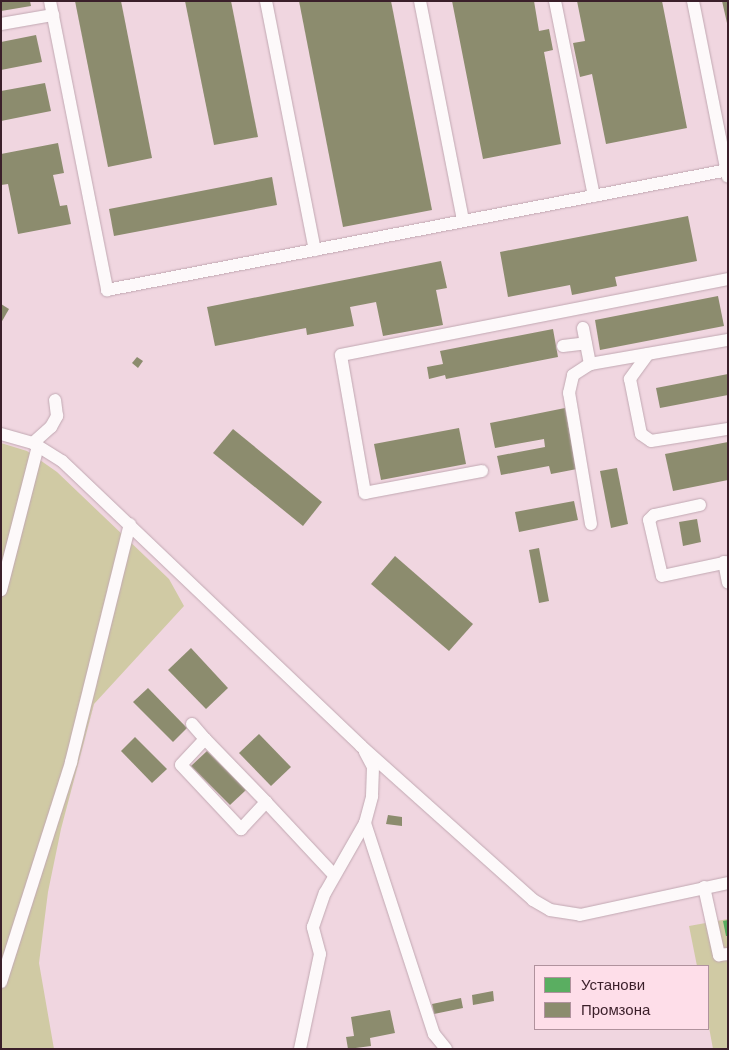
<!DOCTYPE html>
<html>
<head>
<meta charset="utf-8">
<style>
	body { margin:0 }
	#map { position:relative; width:729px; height:1050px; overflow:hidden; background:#f0d6e0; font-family:Helvetica,sans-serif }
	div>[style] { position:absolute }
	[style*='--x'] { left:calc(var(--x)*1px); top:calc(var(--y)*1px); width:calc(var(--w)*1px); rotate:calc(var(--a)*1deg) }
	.green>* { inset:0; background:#d0caa4 }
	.public>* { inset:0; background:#5aae61 }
	.industry>* { inset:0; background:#8c8c6e }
	.roads { filter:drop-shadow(0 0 1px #c1a8b2) drop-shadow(0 0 1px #c1a8b2) }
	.minor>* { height:12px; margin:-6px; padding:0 6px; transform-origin:6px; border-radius:6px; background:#fdf9fa }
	span { translate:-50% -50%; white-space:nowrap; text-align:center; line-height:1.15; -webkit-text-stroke:5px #fedee9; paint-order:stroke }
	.frame { position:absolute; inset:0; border:2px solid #3b1f2a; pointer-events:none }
	.legend { position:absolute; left:534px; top:965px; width:175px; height:65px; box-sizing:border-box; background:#fedee9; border:1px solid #b0929d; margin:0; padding:6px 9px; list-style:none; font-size:15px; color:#3b1f2a }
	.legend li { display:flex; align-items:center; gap:10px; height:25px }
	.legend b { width:25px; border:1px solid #b0929d }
</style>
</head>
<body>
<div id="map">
	<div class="green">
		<i style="clip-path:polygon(1px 443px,27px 451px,57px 472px,169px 579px,184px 606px,94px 704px,61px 829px,48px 892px,39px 963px,54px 1049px,1px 1049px)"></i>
		<i style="clip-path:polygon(728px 919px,728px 1049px,713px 1049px,708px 1022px,708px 966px,697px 966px,689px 926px)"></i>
	</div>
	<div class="public">
		<i style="clip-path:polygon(728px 920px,728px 936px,726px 936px,723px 921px)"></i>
	</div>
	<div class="industry">
		<i style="clip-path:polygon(1px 1px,30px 1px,31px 6px,1px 11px)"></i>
		<i style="clip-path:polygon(75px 1px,121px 1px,152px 158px,108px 167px)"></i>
		<i style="clip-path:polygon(185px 1px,231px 1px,258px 137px,214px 145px)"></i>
		<i style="clip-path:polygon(299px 1px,391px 1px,432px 210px,343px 227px)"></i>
		<i style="clip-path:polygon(452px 1px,534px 1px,539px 31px,549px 29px,553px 50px,544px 52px,561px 144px,483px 159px)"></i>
		<i style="clip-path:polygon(577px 1px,662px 1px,687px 128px,606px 144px,592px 74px,580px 77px,573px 43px,585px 41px)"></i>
		<i style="clip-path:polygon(722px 1px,728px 1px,728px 23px,727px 23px)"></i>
		<i style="clip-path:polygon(36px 35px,42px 62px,1px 70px,1px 42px)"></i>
		<i style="clip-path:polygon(45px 83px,51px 111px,1px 121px,1px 91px)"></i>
		<i style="clip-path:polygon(58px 143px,64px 173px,53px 175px,60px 206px,67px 205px,71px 224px,18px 234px,8px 184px,1px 185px,1px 154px)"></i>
		<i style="clip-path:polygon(272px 177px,277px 205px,114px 236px,109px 209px)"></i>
		<i style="clip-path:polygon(688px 216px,697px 261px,615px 277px,617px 286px,572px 295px,570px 285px,508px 297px,500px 252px)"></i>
		<i style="clip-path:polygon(441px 261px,447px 288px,436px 290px,443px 325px,383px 336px,376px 302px,350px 307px,354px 326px,307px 335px,306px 328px,215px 346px,207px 307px)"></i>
		<i style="clip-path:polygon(718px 296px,724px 326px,600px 350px,595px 320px)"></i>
		<i style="clip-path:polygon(1px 304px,9px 309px,1px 323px)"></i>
		<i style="clip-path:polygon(553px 329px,558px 357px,446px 379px,445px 375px,429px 379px,427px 367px,443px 364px,440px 351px)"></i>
		<i style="clip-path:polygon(137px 357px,143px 361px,138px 368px,132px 363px)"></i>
		<i style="clip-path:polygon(728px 374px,728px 395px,660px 408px,656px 388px)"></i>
		<i style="clip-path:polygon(565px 408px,577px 469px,551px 474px,549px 466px,501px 475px,497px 456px,545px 447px,544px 439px,495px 448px,490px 423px)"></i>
		<i style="clip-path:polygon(459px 428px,466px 464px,381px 480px,374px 444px)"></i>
		<i style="clip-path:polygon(233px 429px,322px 502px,303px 526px,213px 453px)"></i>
		<i style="clip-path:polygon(728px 442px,728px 480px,673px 491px,665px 454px)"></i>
		<i style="clip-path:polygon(617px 468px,628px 524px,611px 528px,600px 471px)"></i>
		<i style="clip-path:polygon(574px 501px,578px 520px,519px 532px,515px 512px)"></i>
		<i style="clip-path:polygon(697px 519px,701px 542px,683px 546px,679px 522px)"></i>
		<i style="clip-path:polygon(539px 548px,549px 601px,539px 603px,529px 550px)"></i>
		<i style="clip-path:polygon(395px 556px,473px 624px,449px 651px,371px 584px)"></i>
		<i style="clip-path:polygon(191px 648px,228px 688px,206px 709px,168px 670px)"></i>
		<i style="clip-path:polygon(148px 688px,187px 728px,173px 742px,133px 702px)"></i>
		<i style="clip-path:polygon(259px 734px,291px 767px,271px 786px,239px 753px)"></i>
		<i style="clip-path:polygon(135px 737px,167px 769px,152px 783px,121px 751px)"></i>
		<i style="clip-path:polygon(207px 751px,246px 790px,230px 805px,191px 766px)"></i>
		<i style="clip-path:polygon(388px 815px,402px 817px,402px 826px,386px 824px)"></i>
		<i style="clip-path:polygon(493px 991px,494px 1001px,473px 1005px,472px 995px)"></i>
		<i style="clip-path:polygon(461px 998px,463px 1008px,434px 1014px,432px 1004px)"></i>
		<i style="clip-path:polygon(390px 1010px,395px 1033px,370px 1038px,371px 1046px,348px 1049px,346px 1037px,354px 1036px,351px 1017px)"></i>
	</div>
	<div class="roads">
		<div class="minor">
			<i style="--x:50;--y:1;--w:295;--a:78.8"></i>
			<i style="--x:107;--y:290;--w:632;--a:-10.94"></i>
			<i style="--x:266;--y:1;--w:254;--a:78.9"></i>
			<i style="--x:420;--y:1;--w:224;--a:78.9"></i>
			<i style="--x:555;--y:1;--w:199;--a:78.7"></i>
			<i style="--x:693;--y:1;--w:179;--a:78.8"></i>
			<i style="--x:1;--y:24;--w:53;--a:-9.8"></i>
			<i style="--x:583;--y:328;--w:37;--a:79"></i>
			<i style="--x:563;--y:346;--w:23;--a:-7"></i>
			<i style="--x:648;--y:354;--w:31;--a:126"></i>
			<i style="--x:630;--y:379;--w:56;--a:78.7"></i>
			<i style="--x:641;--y:434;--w:12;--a:35"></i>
			<i style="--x:651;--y:441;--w:78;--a:-8.9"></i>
			<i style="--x:1;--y:434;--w:33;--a:16"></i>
			<i style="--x:33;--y:443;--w:34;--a:32"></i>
			<i style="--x:62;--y:461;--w:413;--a:43.6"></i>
			<i style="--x:361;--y:746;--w:231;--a:41.8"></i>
			<i style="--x:533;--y:900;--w:20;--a:30"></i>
			<i style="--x:550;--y:910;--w:30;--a:9"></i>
			<i style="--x:580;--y:915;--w:151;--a:-12.2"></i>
			<i style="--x:33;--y:443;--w:24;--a:-42"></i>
			<i style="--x:51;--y:427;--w:13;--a:-61"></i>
			<i style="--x:57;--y:416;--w:16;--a:-97"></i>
			<i style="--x:482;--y:471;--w:119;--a:169.4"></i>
			<i style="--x:365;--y:493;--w:140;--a:-99.9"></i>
			<i style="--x:341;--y:355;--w:394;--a:-11.1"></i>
			<i style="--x:700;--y:505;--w:47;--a:167.7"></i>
			<i style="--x:654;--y:515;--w:7;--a:135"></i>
			<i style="--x:649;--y:520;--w:57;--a:76.9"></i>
			<i style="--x:662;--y:576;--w:67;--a:-12"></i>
			<i style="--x:591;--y:524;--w:133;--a:-99.5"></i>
			<i style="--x:569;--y:393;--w:18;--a:-77"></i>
			<i style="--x:573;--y:375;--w:20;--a:-33"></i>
			<i style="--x:590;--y:364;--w:140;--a:-9.9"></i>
			<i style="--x:724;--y:562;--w:21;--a:79"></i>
			<i style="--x:1;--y:590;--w:149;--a:-75.6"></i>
			<i style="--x:192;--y:724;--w:20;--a:49"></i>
			<i style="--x:205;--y:739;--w:35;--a:133"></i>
			<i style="--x:181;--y:765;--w:88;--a:46.8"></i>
			<i style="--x:241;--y:829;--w:37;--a:-47"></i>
			<i style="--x:266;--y:802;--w:100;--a:47"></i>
			<i style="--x:205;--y:739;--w:88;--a:45.9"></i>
			<i style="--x:365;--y:823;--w:222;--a:71.9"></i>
			<i style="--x:434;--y:1034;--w:19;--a:51"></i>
			<i style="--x:704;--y:887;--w:70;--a:77.6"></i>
			<i style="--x:719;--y:955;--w:9;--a:-6"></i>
			<i style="--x:1;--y:982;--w:231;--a:-72.3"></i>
			<i style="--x:71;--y:762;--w:245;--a:-76.1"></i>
			<i style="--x:300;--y:1049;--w:97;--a:-78.1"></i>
			<i style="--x:320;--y:954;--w:28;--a:-105"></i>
			<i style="--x:313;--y:927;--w:36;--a:-71"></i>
			<i style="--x:325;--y:893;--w:81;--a:-60.3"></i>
			<i style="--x:365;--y:823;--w:28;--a:-75"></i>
			<i style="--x:372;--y:796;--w:29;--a:-88"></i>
			<i style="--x:373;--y:767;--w:17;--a:-118"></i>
		</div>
	</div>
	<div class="frame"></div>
	<ul class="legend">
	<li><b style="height:14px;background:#5aae61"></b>Установи</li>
	<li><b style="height:14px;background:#8c8c6e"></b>Промзона</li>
	</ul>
</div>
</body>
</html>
